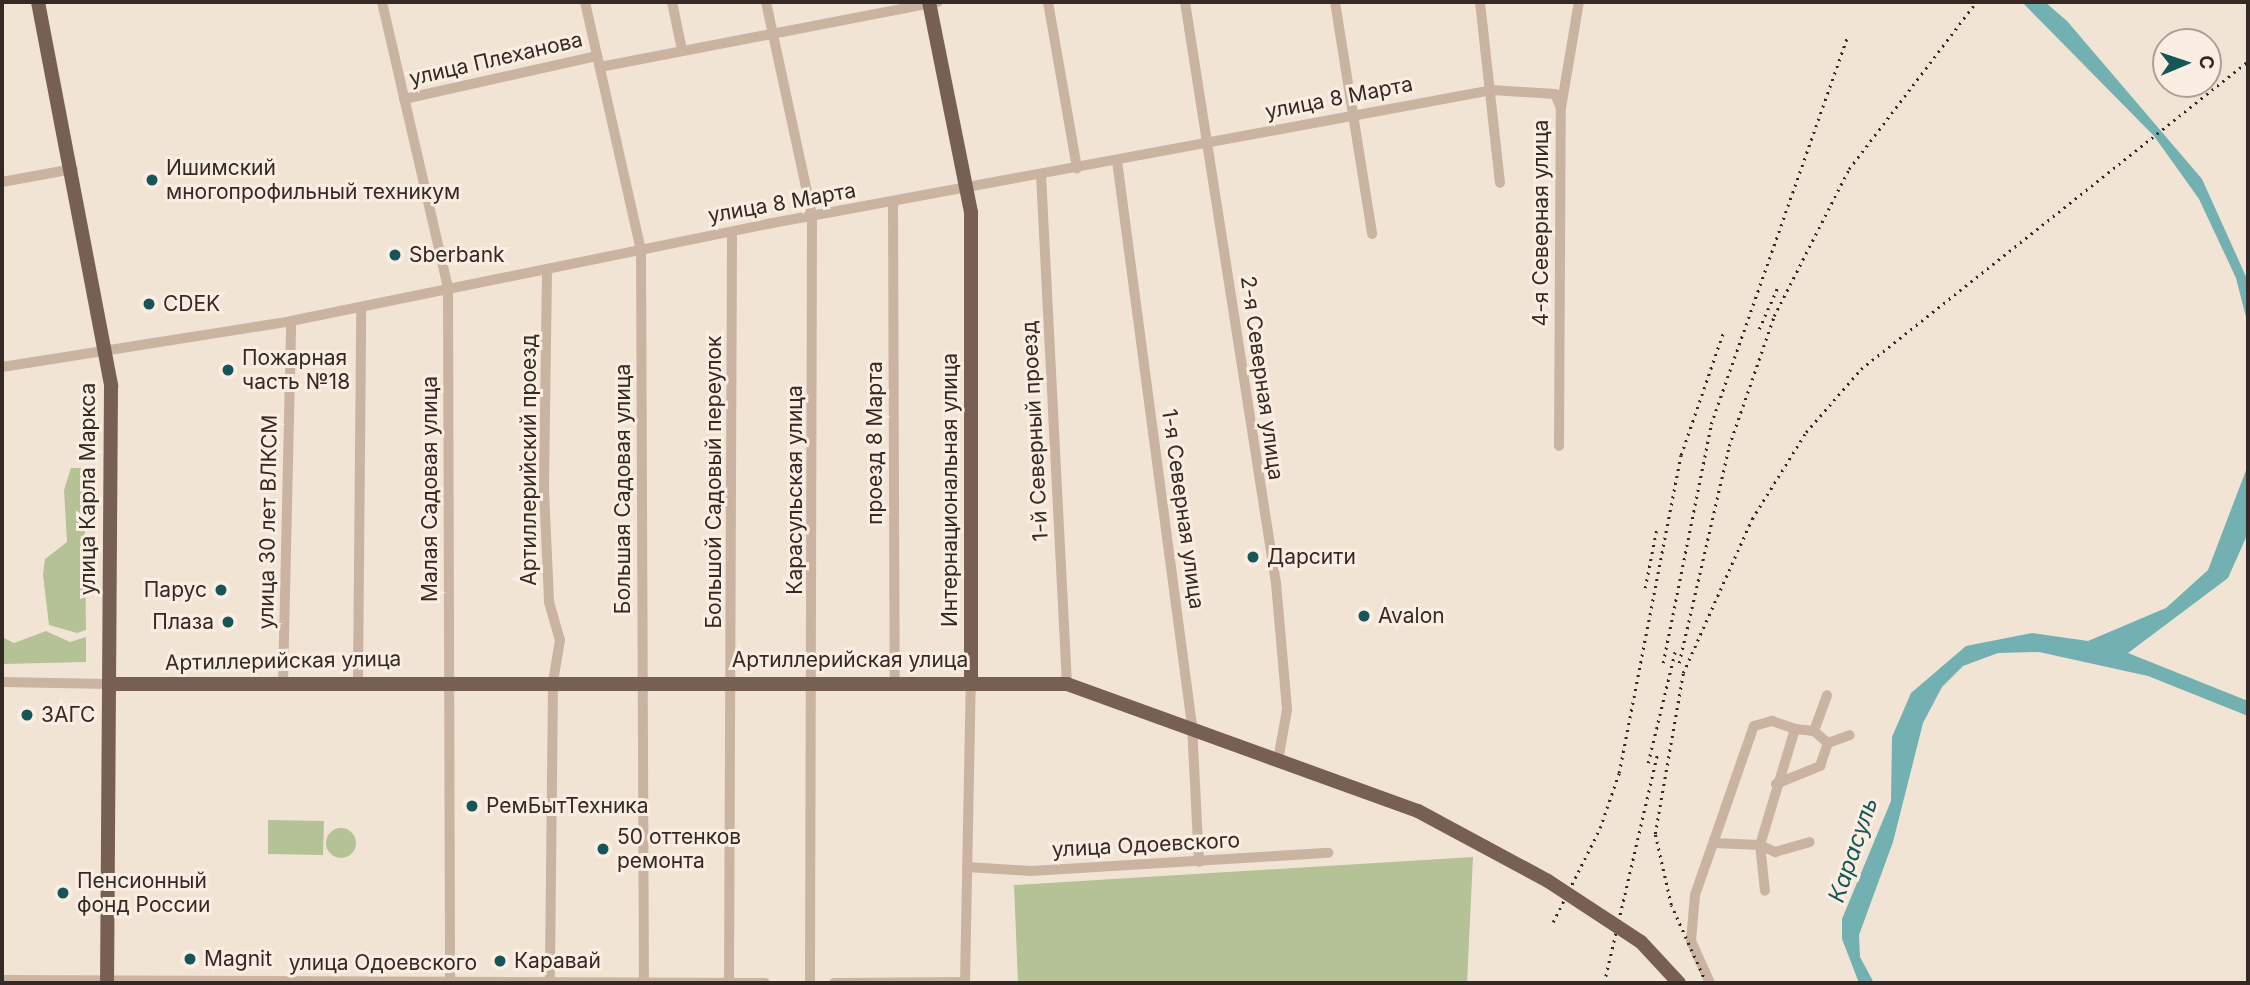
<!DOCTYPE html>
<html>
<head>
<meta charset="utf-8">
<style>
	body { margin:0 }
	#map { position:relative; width:2250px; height:985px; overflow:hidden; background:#f2e4d5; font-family:Inter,sans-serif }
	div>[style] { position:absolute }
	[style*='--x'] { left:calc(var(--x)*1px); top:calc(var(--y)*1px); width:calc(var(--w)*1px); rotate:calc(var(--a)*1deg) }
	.green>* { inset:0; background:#b4c295 }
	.round { border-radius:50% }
	.water>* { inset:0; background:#72b0b1 }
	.minor>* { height:10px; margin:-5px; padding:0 5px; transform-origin:5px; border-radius:5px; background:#cbb3a1 }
	.major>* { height:14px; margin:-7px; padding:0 7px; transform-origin:7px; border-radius:7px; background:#785f54 }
	.rail>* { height:2.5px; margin-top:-1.25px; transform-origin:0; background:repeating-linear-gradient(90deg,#342924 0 2px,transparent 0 7px) }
	.major-bridge>* { height:14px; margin:-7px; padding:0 7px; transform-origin:7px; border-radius:7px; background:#785f54 }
	.dots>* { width:19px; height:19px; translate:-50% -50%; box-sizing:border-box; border:4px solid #faeee2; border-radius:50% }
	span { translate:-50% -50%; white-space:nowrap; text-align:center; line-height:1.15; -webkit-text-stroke:6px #faeee2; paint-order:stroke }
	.street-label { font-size:21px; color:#342924 }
	.poi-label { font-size:21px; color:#342924 }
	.left { translate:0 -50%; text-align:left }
	.right { translate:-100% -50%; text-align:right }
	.water-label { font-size:23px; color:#175658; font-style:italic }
	.frame { position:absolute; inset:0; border:4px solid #342924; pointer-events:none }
	.north { position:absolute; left:2152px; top:28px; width:70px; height:70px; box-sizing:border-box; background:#faeee2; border:2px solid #ab9f96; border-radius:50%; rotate:88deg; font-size:19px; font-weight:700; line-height:28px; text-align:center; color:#342924 }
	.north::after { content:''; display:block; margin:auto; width:24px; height:32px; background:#175658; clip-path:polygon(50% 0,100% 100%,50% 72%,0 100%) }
</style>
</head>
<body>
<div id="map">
	<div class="green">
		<i style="clip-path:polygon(71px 468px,84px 468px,86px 630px,77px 633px,49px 625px,43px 575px,45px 559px,67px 542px,64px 490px)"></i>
		<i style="clip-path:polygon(46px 631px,70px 642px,86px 637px,86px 662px,2px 664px,2px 637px,14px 643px)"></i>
		<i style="clip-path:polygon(268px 820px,324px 821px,323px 855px,268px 854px)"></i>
		<i class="round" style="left:326px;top:828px;width:30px;height:30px"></i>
		<i style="clip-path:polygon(1473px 857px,1467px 983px,1018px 983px,1014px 885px)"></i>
	</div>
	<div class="water">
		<i style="clip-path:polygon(2022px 2px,2045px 2px,2067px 21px,2202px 179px,2248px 281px,2248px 325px,2236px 278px,2199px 199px,2154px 136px)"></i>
		<i style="clip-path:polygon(2248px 465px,2248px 533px,2228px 578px,2128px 653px,2248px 701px,2248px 716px,2148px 676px,2039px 652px,1998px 653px,1963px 666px,1942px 687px,1923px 723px,1893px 842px,1859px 935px,1860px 957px,1874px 983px,1859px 983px,1842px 939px,1842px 919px,1891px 801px,1892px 737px,1911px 693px,1966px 646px,2032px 633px,2088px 641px,2166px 608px,2208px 570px)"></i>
	</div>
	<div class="minor">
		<i style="--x:382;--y:2;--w:294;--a:77"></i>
		<i style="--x:448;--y:289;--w:694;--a:89.83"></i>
		<i style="--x:585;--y:2;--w:254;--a:77.3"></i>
		<i style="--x:641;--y:250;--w:733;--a:89.77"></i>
		<i style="--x:672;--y:2;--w:49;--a:78.2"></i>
		<i style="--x:766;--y:2;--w:218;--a:77.8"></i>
		<i style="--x:812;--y:215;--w:768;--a:90.15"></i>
		<i style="--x:1048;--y:2;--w:169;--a:80.1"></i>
		<i style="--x:1185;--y:2;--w:588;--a:81.1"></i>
		<i style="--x:1276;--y:583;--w:127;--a:85"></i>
		<i style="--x:1287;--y:710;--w:51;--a:100.2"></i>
		<i style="--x:1335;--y:2;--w:235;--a:80.9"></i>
		<i style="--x:1480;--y:2;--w:182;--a:83.7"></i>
		<i style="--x:600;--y:67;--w:344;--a:-10.9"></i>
		<i style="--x:404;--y:99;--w:198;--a:-12.6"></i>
		<i style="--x:1117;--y:161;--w:569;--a:82.43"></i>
		<i style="--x:1192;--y:725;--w:137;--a:87.1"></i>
		<i style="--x:1041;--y:175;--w:510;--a:87.08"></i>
		<i style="--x:2;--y:182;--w:72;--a:-10.4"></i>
		<i style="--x:893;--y:203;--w:479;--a:89.8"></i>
		<i style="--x:547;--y:271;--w:219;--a:90.8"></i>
		<i style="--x:544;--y:490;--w:112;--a:87.4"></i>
		<i style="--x:549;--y:602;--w:40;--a:74"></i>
		<i style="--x:560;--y:640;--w:43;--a:99.5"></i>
		<i style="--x:553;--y:682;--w:300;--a:90.6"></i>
		<i style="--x:2;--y:367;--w:293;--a:-9"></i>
		<i style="--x:291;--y:321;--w:486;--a:-11.5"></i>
		<i style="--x:767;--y:224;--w:737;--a:-10.47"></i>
		<i style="--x:1492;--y:90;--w:63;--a:3.6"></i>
		<i style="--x:1555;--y:94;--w:15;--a:67"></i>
		<i style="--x:1559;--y:446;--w:338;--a:-89.7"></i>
		<i style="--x:1561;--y:108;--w:108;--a:-80.4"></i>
		<i style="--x:358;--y:680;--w:372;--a:-89.5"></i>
		<i style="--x:2;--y:682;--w:107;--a:1.1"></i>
		<i style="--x:283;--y:683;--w:362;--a:-88.7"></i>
		<i style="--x:1795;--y:729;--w:19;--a:6"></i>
		<i style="--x:1814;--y:731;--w:18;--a:41"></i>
		<i style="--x:1828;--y:743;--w:23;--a:-20"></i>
		<i style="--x:1814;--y:731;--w:38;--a:-70"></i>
		<i style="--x:1776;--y:784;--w:48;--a:-22.2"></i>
		<i style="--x:1820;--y:766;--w:24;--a:-71"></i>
		<i style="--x:1714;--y:843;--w:46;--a:2.5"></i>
		<i style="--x:1760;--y:845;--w:46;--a:83.8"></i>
		<i style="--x:967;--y:867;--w:64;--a:3.6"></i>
		<i style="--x:1031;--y:871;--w:298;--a:-3.5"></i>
		<i style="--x:2;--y:980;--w:763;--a:0.23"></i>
		<i style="--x:729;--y:983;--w:751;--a:-89.77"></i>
		<i style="--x:834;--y:983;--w:131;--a:-0.4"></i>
		<i style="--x:965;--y:983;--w:302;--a:-88.9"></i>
		<i style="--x:1710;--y:983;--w:46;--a:-114.3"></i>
		<i style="--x:1691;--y:941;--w:46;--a:-85"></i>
		<i style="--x:1695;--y:895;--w:179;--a:-70.8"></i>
		<i style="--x:1754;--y:726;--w:19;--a:-16"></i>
		<i style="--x:1772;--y:721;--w:24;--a:19"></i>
		<i style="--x:1795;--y:729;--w:121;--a:106.8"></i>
		<i style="--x:1760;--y:845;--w:17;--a:25"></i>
		<i style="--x:1775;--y:852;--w:36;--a:-16"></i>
	</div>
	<div class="major">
		<i style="--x:38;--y:2;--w:391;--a:79.2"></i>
		<i style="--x:111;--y:386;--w:597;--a:90.38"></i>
		<i style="--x:929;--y:2;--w:215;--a:78.7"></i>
		<i style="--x:971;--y:213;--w:468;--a:90"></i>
		<i style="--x:109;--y:684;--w:958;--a:0"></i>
		<i style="--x:1067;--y:684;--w:373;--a:19.9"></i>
		<i style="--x:1418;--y:811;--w:148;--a:28.3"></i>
		<i style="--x:1641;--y:942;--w:56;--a:47.2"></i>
	</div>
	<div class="rail">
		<i style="--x:1759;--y:329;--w:49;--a:-66"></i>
		<i style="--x:1645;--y:588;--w:62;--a:-78.9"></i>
		<i style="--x:1663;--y:663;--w:244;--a:-78.6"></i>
		<i style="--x:1711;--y:424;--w:410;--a:-70.6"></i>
		<i style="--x:1679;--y:663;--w:223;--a:-77"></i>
		<i style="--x:1729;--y:446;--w:138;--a:-70.9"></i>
		<i style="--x:1774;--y:316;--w:165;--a:-63"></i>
		<i style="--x:1849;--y:169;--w:210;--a:-52.7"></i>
		<i style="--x:1648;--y:763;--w:115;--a:-76.4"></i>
		<i style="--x:1553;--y:922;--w:105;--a:-63.4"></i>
		<i style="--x:1600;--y:828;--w:58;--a:-70.9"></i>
		<i style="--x:1619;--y:773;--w:324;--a:-79"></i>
		<i style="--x:1681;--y:455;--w:132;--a:-71"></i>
		<i style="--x:1604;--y:983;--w:234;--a:-76.9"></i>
		<i style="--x:1706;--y:983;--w:85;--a:-114.2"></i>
		<i style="--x:1671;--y:905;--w:73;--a:-102.7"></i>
		<i style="--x:1655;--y:834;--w:163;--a:-80.1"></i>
		<i style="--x:1683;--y:673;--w:169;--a:-65.9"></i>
		<i style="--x:1752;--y:519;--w:102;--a:-58.2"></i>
		<i style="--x:1806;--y:432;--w:84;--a:-48.9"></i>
		<i style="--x:1861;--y:369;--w:495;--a:-38.5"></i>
	</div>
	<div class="major-bridge">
		<i style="--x:1548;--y:881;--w:111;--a:33.3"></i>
	</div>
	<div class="dots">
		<i style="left:152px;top:180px;background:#175658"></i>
		<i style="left:395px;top:255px;background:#175658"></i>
		<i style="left:149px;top:304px;background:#175658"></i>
		<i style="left:228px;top:370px;background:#175658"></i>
		<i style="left:1253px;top:557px;background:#175658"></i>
		<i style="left:221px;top:590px;background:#175658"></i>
		<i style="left:1364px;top:616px;background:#175658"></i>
		<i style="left:228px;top:622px;background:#175658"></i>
		<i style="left:27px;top:715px;background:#175658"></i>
		<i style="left:472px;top:806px;background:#175658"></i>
		<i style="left:603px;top:849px;background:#175658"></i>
		<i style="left:63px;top:893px;background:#175658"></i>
		<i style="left:190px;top:959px;background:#175658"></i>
		<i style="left:500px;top:961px;background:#175658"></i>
	</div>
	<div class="street-label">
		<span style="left:496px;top:59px;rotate:-13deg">улица Плеханова</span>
		<span style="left:1339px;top:98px;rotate:-11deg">улица 8 Марта</span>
		<span style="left:782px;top:203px;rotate:-10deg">улица 8 Марта</span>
		<span style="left:1541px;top:223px;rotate:-90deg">4-я Северная улица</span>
		<span style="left:1262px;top:378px;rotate:82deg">2-я Северная улица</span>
		<span style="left:1035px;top:431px;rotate:-93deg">1-й Северный проезд</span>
		<span style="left:875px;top:443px;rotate:-90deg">проезд 8 Марта</span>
		<span style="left:529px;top:460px;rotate:-90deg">Артиллерийский проезд</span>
		<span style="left:714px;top:482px;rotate:-90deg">Большой Садовый переулок</span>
		<span style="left:88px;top:489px;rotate:-90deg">улица Карла Маркса</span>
		<span style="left:430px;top:489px;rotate:-90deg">Малая Садовая улица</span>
		<span style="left:623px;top:489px;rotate:-90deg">Большая Садовая улица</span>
		<span style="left:795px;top:490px;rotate:-90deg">Карасульская улица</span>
		<span style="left:950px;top:490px;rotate:-90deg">Интернациональная улица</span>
		<span style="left:1183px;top:509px;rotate:82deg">1-я Северная улица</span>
		<span style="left:268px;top:522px;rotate:-89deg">улица 30 лет ВЛКСМ</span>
		<span style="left:850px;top:660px">Артиллерийская улица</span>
		<span style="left:283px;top:661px;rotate:-1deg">Артиллерийская улица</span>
		<span style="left:1146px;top:845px;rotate:-3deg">улица Одоевского</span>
		<span style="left:383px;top:963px">улица Одоевского</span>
	</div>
	<div class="poi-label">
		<span class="left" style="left:166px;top:180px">Ишимский<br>многопрофильный техникум</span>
		<span class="left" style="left:409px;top:255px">Sberbank</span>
		<span class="left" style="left:163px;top:304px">CDEK</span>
		<span class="left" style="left:242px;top:370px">Пожарная<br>часть №18</span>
		<span class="left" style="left:1267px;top:557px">Дарсити</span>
		<span class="right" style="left:207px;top:590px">Парус</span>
		<span class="left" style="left:1378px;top:616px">Avalon</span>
		<span class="right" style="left:214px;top:622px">Плаза</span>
		<span class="left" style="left:41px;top:715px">ЗАГС</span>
		<span class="left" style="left:486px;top:806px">РемБытТехника</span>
		<span class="left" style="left:617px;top:849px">50 оттенков<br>ремонта</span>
		<span class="left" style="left:77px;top:893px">Пенсионный<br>фонд России</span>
		<span class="left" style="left:204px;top:959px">Magnit</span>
		<span class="left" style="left:514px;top:961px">Каравай</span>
	</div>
	<div class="water-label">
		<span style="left:1853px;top:850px;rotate:-71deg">Карасуль</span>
	</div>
	<div class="frame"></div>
	<div class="north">С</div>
</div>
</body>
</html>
